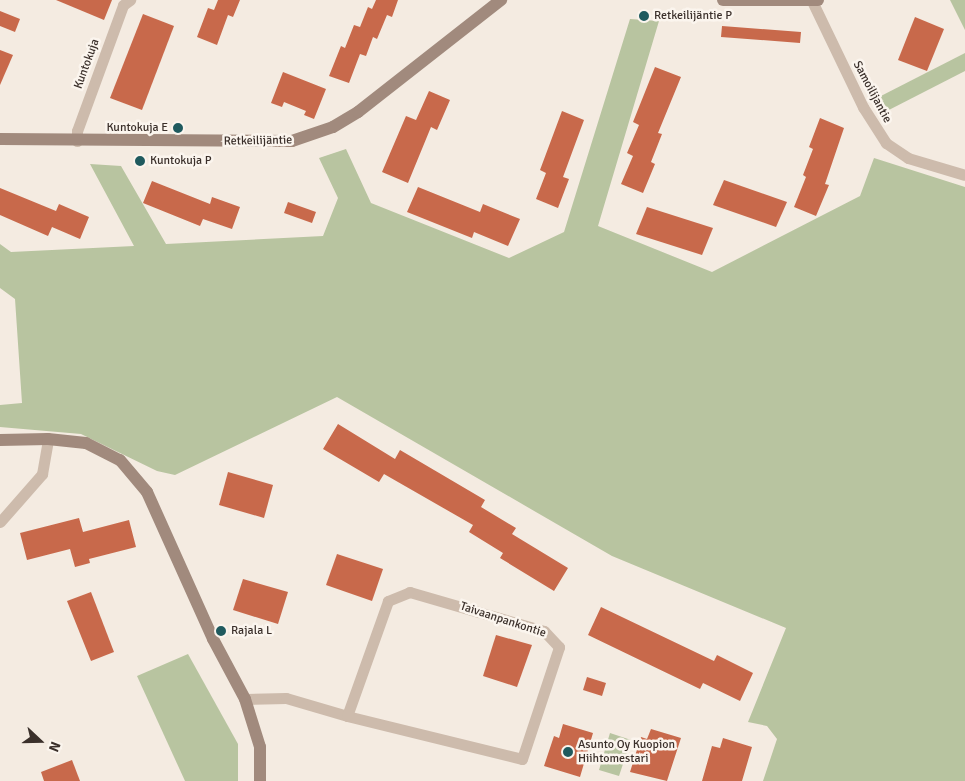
<!DOCTYPE html>
<html>
<head>
<meta charset="utf-8">
<style>
	body { margin:0 }
	#map { position:relative; width:965px; height:781px; overflow:hidden; background:#f4ebe1; font-family:Signika,sans-serif }
	div>[style] { position:absolute }
	[style*='--x'] { left:calc(var(--x)*1px); top:calc(var(--y)*1px); width:calc(var(--w)*1px); rotate:calc(var(--a)*1deg) }
	.green>* { inset:0; background:#b8c4a0 }
	.building>* { inset:0; background:#c8694b }
	.street>* { height:11px; margin:-5.5px; padding:0 5.5px; transform-origin:5.5px; border-radius:5.5px; background:#cdbbac }
	.secondary>* { height:12px; margin:-6px; padding:0 6px; transform-origin:6px; border-radius:6px; background:#a18a7d }
	.dots>* { width:14px; height:14px; translate:-50% -50%; box-sizing:border-box; border:2px solid #fbf5ee; border-radius:50% }
	span { translate:-50% -50%; white-space:nowrap; text-align:center; line-height:1.15; -webkit-text-stroke:5px #fbf5ee; paint-order:stroke }
	.poi-label { font-size:12px; color:#3b302b }
	.left { translate:0 -50%; text-align:left }
	.right { translate:-100% -50%; text-align:right }
	.street-label { font-size:12px; color:#3b302b }
	.north { position:absolute; left:15px; top:716px; width:50px; height:50px; -webkit-text-stroke:4px #fbf5ee; paint-order:stroke; rotate:111deg; font-size:14px; font-weight:700; line-height:20px; text-align:center; color:#3b302b }
	.north::after { content:''; display:block; margin:auto; width:18px; height:22px; background:#3b302b; clip-path:polygon(50% 0,100% 100%,50% 72%,0 100%) }
</style>
</head>
<body>
<div id="map">
	<div class="green">
		<i style="clip-path:polygon(950px 0,965px 0,965px 30px)"></i>
		<i style="clip-path:polygon(630px 19px,659px 21px,598px 226px,712px 272px,860px 196px,874px 158px,965px 187px,965px 781px,763px 781px,777px 739px,767px 726px,748px 722px,786px 628px,612px 556px,337px 397px,175px 475px,157px 471px,81px 434px,0 427px,0 405px,22px 403px,15px 299px,0 288px,0 244px,11px 252px,134px 246px,90px 164px,121px 166px,166px 244px,323px 236px,338px 198px,319px 158px,346px 149px,371px 203px,509px 258px,564px 232px)"></i>
		<i style="clip-path:polygon(965px 53px,965px 71px,883px 113px,875px 99px)"></i>
		<i style="clip-path:polygon(188px 654px,238px 744px,238px 781px,185px 781px,137px 676px)"></i>
		<i style="clip-path:polygon(610px 733px,631px 740px,619px 776px,599px 770px)"></i>
	</div>
	<div class="building">
		<i style="clip-path:polygon(56px 0,112px 0,104px 20px)"></i>
		<i style="clip-path:polygon(218px 0,240px 0,233px 17px,228px 15px,217px 45px,197px 37px,208px 8px,214px 10px)"></i>
		<i style="clip-path:polygon(376px 0,398px 0,392px 17px,387px 15px,377px 39px,373px 37px,366px 56px,360px 54px,349px 83px,329px 76px,341px 46px,345px 48px,354px 25px,360px 27px,368px 7px,372px 9px)"></i>
		<i style="clip-path:polygon(0 11px,20px 19px,15px 32px,0 26px)"></i>
		<i style="clip-path:polygon(143px 14px,174px 26px,142px 110px,110px 98px)"></i>
		<i style="clip-path:polygon(915px 17px,944px 29px,927px 71px,898px 60px)"></i>
		<i style="clip-path:polygon(722px 26px,801px 32px,800px 43px,721px 37px)"></i>
		<i style="clip-path:polygon(0 50px,13px 55px,0 85px)"></i>
		<i style="clip-path:polygon(655px 67px,681px 77px,658px 133px,662px 134px,651px 162px,655px 164px,643px 193px,621px 184px,633px 156px,627px 153px,639px 125px,633px 122px)"></i>
		<i style="clip-path:polygon(283px 72px,326px 89px,314px 119px,304px 115px,306px 111px,284px 102px,282px 107px,271px 103px)"></i>
		<i style="clip-path:polygon(429px 91px,450px 100px,437px 130px,431px 127px,408px 183px,382px 172px,406px 116px,416px 120px)"></i>
		<i style="clip-path:polygon(562px 111px,584px 120px,563px 177px,569px 179px,558px 208px,536px 199px,546px 173px,540px 170px)"></i>
		<i style="clip-path:polygon(820px 118px,844px 128px,825px 184px,829px 185px,816px 216px,794px 207px,806px 177px,803px 175px,813px 149px,809px 147px)"></i>
		<i style="clip-path:polygon(724px 180px,787px 202px,776px 227px,713px 205px)"></i>
		<i style="clip-path:polygon(152px 181px,210px 204px,212px 197px,240px 207px,232px 229px,203px 219px,200px 226px,143px 203px)"></i>
		<i style="clip-path:polygon(418px 187px,480px 212px,483px 204px,520px 219px,508px 246px,474px 232px,472px 238px,407px 212px)"></i>
		<i style="clip-path:polygon(0 188px,56px 211px,59px 204px,89px 217px,80px 239px,52px 227px,48px 236px,0 215px)"></i>
		<i style="clip-path:polygon(288px 202px,316px 212px,312px 223px,284px 213px)"></i>
		<i style="clip-path:polygon(647px 207px,713px 228px,702px 255px,636px 234px)"></i>
		<i style="clip-path:polygon(338px 424px,395px 459px,400px 450px,485px 500px,481px 507px,516px 528px,512px 534px,568px 568px,554px 591px,500px 558px,503px 553px,469px 532px,473px 525px,384px 474px,379px 482px,323px 449px)"></i>
		<i style="clip-path:polygon(228px 472px,273px 485px,264px 518px,219px 505px)"></i>
		<i style="clip-path:polygon(79px 518px,83px 532px,129px 520px,136px 547px,89px 559px,90px 563px,75px 567px,70px 549px,27px 560px,20px 533px)"></i>
		<i style="clip-path:polygon(337px 554px,383px 569px,372px 601px,326px 585px)"></i>
		<i style="clip-path:polygon(243px 579px,288px 592px,278px 624px,233px 610px)"></i>
		<i style="clip-path:polygon(91px 592px,114px 652px,91px 661px,67px 601px)"></i>
		<i style="clip-path:polygon(601px 607px,714px 661px,717px 655px,753px 673px,740px 701px,703px 683px,700px 689px,588px 635px)"></i>
		<i style="clip-path:polygon(496px 635px,532px 645px,517px 687px,483px 676px)"></i>
		<i style="clip-path:polygon(587px 677px,606px 683px,602px 696px,583px 690px)"></i>
		<i style="clip-path:polygon(563px 724px,593px 733px,580px 777px,544px 766px,554px 736px,559px 738px)"></i>
		<i style="clip-path:polygon(651px 729px,681px 738px,667px 781px,630px 772px,641px 737px,647px 739px)"></i>
		<i style="clip-path:polygon(723px 738px,752px 747px,742px 781px,702px 781px,712px 746px,720px 748px)"></i>
		<i style="clip-path:polygon(72px 760px,80px 781px,44px 781px,41px 772px)"></i>
	</div>
	<div class="street">
		<i style="--x:812;--y:1;--w:118;--a:64.3"></i>
		<i style="--x:863;--y:107;--w:43;--a:57.4"></i>
		<i style="--x:886;--y:143;--w:27;--a:34"></i>
		<i style="--x:908;--y:158;--w:59;--a:16.6"></i>
		<i style="--x:77;--y:141;--w:10;--a:-90"></i>
		<i style="--x:77;--y:131;--w:134;--a:-69.9"></i>
		<i style="--x:123;--y:5;--w:9;--a:-36"></i>
		<i style="--x:0;--y:522;--w:64;--a:-48.8"></i>
		<i style="--x:42;--y:474;--w:36;--a:-80"></i>
		<i style="--x:245;--y:699;--w:41;--a:-1.4"></i>
		<i style="--x:286;--y:698;--w:64;--a:16.4"></i>
		<i style="--x:347;--y:716;--w:180;--a:13.8"></i>
		<i style="--x:522;--y:759;--w:118;--a:-71.7"></i>
		<i style="--x:559;--y:647;--w:22;--a:-133"></i>
		<i style="--x:544;--y:631;--w:140;--a:-163.8"></i>
		<i style="--x:410;--y:592;--w:24;--a:158"></i>
		<i style="--x:388;--y:601;--w:122;--a:109.6"></i>
	</div>
	<div class="secondary">
		<i style="--x:723;--y:0;--w:95;--a:0"></i>
		<i style="--x:0;--y:139;--w:292;--a:0.4"></i>
		<i style="--x:292;--y:141;--w:43;--a:-18.9"></i>
		<i style="--x:333;--y:127;--w:29;--a:-31"></i>
		<i style="--x:358;--y:112;--w:182;--a:-38.1"></i>
		<i style="--x:0;--y:440;--w:48;--a:-1.2"></i>
		<i style="--x:48;--y:439;--w:38;--a:6"></i>
		<i style="--x:86;--y:443;--w:38;--a:27"></i>
		<i style="--x:120;--y:460;--w:42;--a:49.8"></i>
		<i style="--x:147;--y:492;--w:161;--a:65.8"></i>
		<i style="--x:213;--y:639;--w:68;--a:61.9"></i>
		<i style="--x:245;--y:699;--w:50;--a:72.6"></i>
		<i style="--x:260;--y:747;--w:34;--a:90"></i>
	</div>
	<div class="dots">
		<i style="left:644px;top:16px;background:#1f5a5e"></i>
		<i style="left:178px;top:128px;background:#1f5a5e"></i>
		<i style="left:140px;top:161px;background:#1f5a5e"></i>
		<i style="left:221px;top:631px;background:#1f5a5e"></i>
		<i style="left:568px;top:752px;background:#1f5a5e"></i>
	</div>
	<div class="poi-label">
		<span class="left" style="left:654px;top:16px">Retkeilijäntie P</span>
		<span class="right" style="left:168px;top:128px">Kuntokuja E</span>
		<span class="left" style="left:150px;top:161px">Kuntokuja P</span>
		<span class="left" style="left:231px;top:631px">Rajala L</span>
		<span class="left" style="left:578px;top:752px">Asunto Oy Kuopion<br>Hiihtomestari</span>
	</div>
	<div class="street-label">
		<span style="left:87px;top:64px;rotate:-70deg">Kuntokuja</span>
		<span style="left:872px;top:92px;rotate:62deg">Samoilijantie</span>
		<span style="left:258px;top:141px;rotate:-1deg">Retkeilijäntie</span>
		<span style="left:503px;top:620px;rotate:18deg">Taivaanpankontie</span>
	</div>
	<div class="north">N</div>
</div>
</body>
</html>
